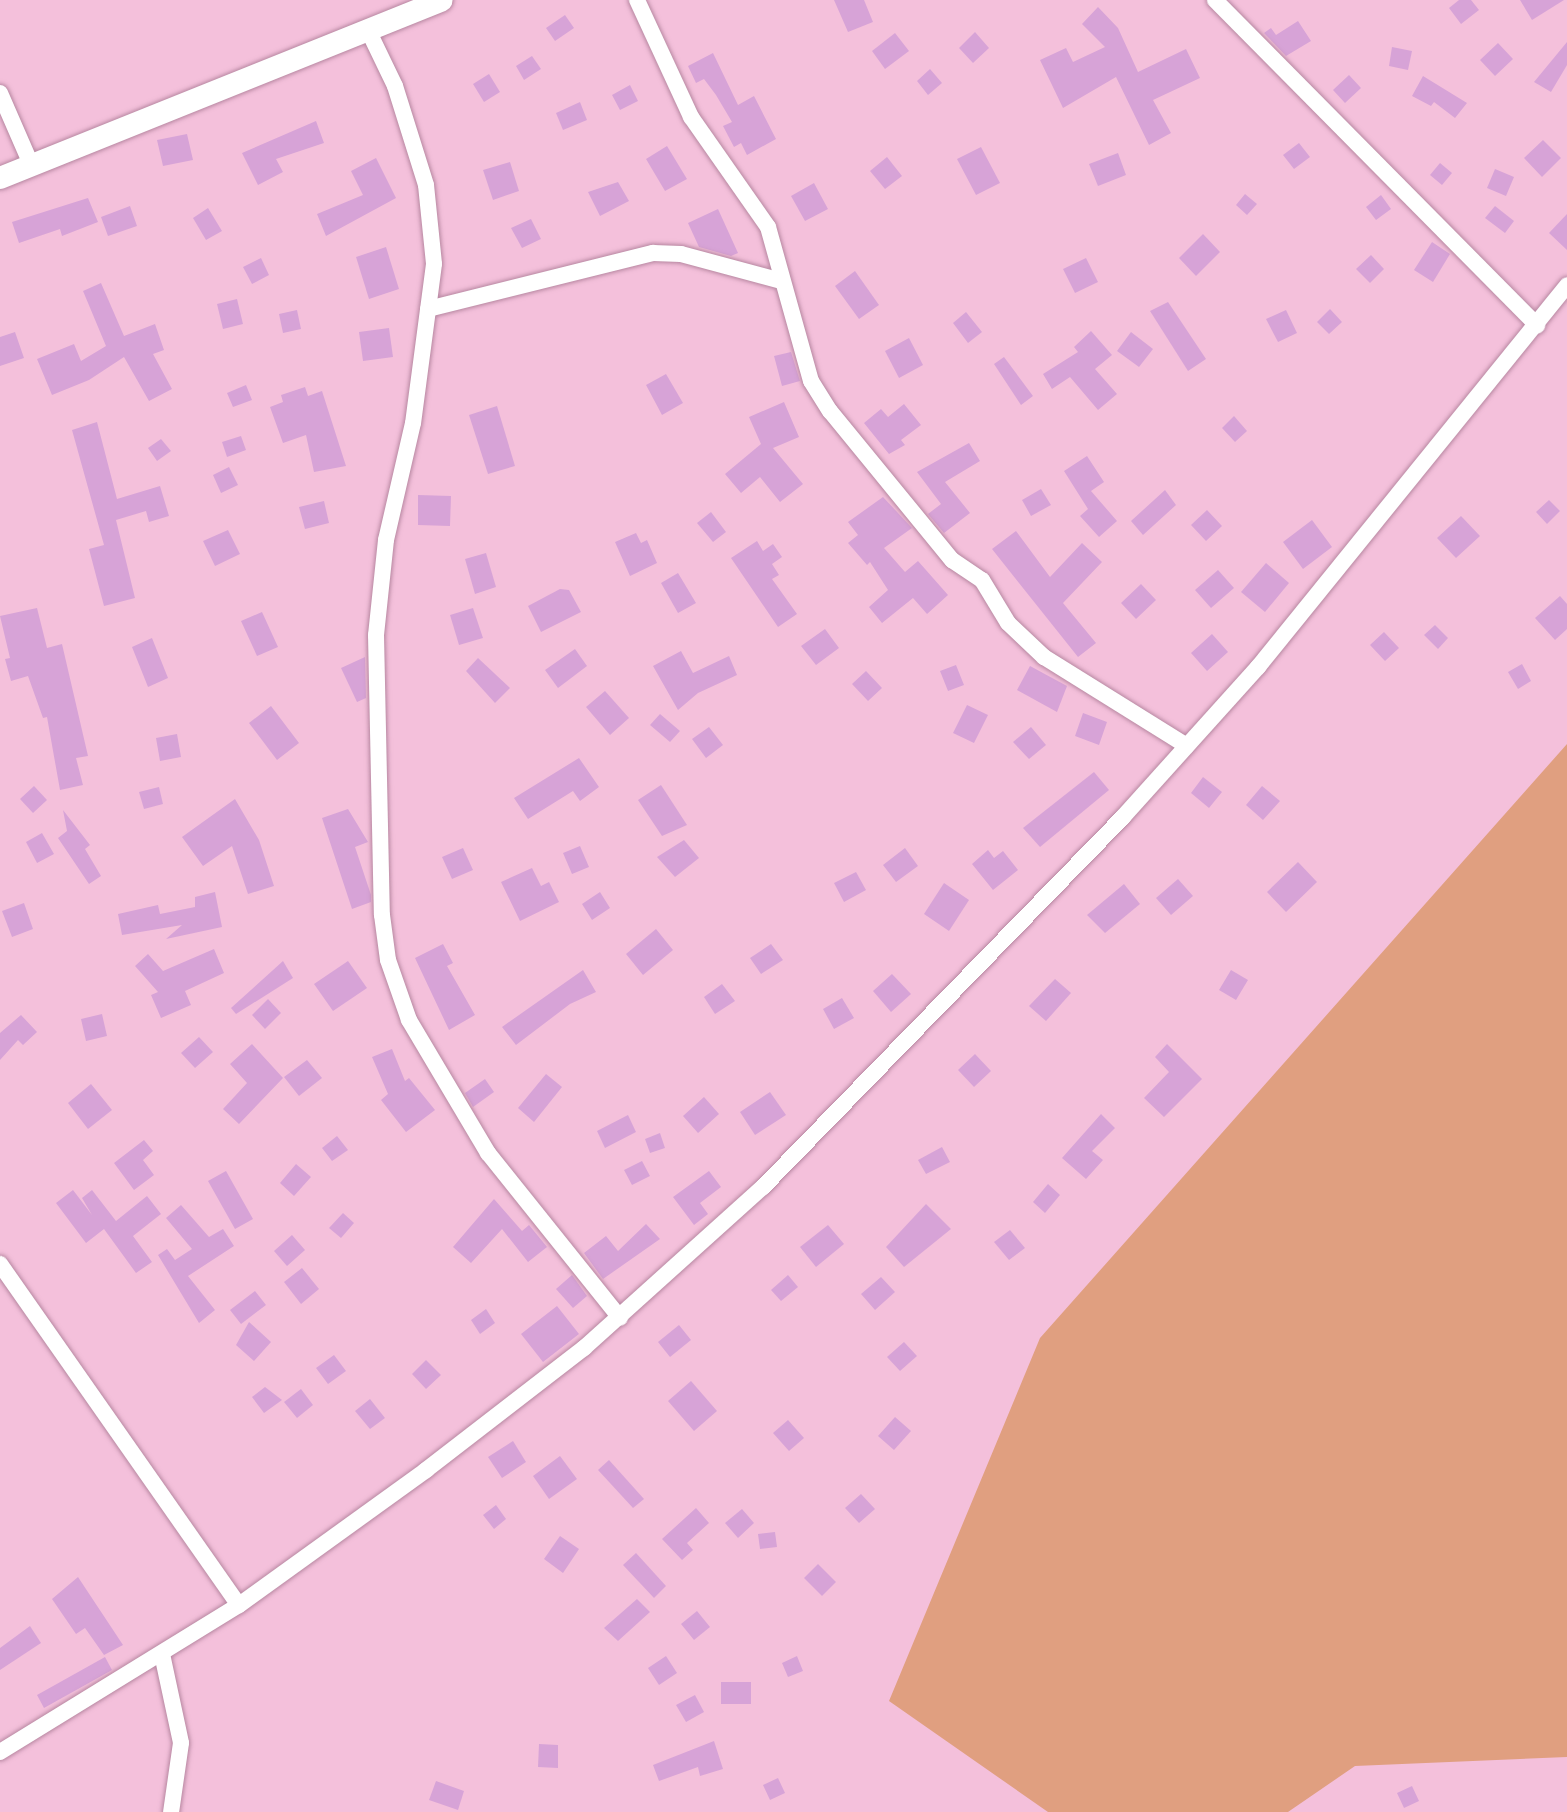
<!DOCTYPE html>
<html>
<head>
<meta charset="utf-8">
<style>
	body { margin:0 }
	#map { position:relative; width:1567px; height:1812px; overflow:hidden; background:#f4c0db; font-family:Merriweather,serif }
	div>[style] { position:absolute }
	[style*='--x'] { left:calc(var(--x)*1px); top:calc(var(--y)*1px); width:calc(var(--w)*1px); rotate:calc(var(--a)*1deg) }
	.green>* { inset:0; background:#e09f80 }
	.building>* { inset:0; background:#d7a3d7 }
	.roads { filter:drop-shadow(0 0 2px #b787a1) drop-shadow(0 0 2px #b787a1) }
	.street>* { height:16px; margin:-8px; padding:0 8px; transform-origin:8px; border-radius:8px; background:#fff }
	.secondary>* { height:22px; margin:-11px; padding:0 11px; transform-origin:11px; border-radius:11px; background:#fff }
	span { translate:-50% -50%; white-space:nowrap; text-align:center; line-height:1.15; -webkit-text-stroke:8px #f4c0db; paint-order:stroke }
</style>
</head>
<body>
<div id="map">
	<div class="green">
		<i style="clip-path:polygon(1567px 744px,1567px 1757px,1355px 1766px,1288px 1812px,1048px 1812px,889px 1701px,1040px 1338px)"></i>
	</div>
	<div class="building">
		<i style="clip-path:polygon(834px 0,864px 0,873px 22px,848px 32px)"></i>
		<i style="clip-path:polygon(1459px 0,1471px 0,1479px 10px,1461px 24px,1449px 8px)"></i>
		<i style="clip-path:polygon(1520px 0,1564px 0,1532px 20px)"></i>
		<i style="clip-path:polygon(1098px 7px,1118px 28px,1138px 72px,1186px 49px,1200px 78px,1153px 100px,1171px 133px,1149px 145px,1116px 77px,1063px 108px,1040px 60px,1066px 48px,1073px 62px,1105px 47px,1082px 24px)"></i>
		<i style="clip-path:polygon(565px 15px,574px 28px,555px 41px,546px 28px)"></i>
		<i style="clip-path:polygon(1298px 21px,1311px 41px,1286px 56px,1264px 33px,1271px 28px,1276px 35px)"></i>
		<i style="clip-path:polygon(975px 32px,989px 48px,973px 63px,959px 48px)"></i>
		<i style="clip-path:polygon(895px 33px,909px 51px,885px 69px,872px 51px)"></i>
		<i style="clip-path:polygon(1567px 42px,1567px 65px,1551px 92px,1534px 82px)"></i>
		<i style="clip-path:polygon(1498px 43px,1513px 59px,1495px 76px,1480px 60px)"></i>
		<i style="clip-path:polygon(1392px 47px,1412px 51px,1408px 70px,1389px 66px)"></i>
		<i style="clip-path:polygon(713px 53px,738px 105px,754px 96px,776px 139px,747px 155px,741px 143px,734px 147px,723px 126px,732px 122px,716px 95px,704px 79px,696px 83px,688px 66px)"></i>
		<i style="clip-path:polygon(532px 56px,541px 69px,524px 80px,516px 66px)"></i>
		<i style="clip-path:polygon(930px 69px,942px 83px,928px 95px,917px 81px)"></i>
		<i style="clip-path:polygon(489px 74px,500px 92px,484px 102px,473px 84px)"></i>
		<i style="clip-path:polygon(1349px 75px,1361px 88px,1345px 103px,1333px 90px)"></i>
		<i style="clip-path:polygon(1423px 76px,1467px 103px,1455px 118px,1434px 102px,1431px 106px,1412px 96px)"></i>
		<i style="clip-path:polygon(630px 85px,638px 101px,620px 110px,612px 95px)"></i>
		<i style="clip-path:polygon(580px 102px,587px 120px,563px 130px,556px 113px)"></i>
		<i style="clip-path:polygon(316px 121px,324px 143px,276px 159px,283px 172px,258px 185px,242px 153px)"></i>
		<i style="clip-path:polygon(187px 134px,193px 160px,163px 166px,157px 140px)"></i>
		<i style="clip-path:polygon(1543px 140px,1561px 158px,1542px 177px,1524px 158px)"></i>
		<i style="clip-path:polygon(1299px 143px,1310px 157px,1294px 169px,1283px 155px)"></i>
		<i style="clip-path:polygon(667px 146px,687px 179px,665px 191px,646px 159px)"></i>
		<i style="clip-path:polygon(981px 147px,1000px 183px,976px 195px,957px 159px)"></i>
		<i style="clip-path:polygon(1118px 153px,1126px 175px,1098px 186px,1089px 164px)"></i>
		<i style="clip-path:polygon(887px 157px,902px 176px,885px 189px,870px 171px)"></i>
		<i style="clip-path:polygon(376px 158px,396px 198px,326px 236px,317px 214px,363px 195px,351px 171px)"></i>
		<i style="clip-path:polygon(510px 162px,519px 191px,493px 200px,483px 170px)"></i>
		<i style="clip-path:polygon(1440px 163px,1452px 173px,1442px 185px,1430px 175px)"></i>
		<i style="clip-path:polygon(1495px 169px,1514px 177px,1506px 196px,1487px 188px)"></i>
		<i style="clip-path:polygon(618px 182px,629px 201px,600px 216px,588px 192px)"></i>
		<i style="clip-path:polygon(814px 183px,828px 209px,805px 221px,791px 196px)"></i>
		<i style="clip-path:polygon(1245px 194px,1257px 204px,1247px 215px,1236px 205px)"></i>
		<i style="clip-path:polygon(1381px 195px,1391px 209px,1376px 220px,1366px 207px)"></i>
		<i style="clip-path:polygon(88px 198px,98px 222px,62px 236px,60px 229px,19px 243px,12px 222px)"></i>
		<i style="clip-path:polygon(130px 206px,137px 226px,108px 236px,101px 217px)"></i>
		<i style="clip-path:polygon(1495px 206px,1514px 221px,1505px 233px,1485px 218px)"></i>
		<i style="clip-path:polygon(208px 208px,222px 231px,206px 240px,193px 218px)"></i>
		<i style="clip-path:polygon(718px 209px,738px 253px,731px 256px,699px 247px,688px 223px)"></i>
		<i style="clip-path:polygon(1567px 214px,1567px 250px,1549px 233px)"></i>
		<i style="clip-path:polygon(531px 219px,541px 239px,522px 248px,511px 228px)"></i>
		<i style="clip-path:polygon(1203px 234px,1220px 252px,1196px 276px,1179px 258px)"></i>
		<i style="clip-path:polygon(1432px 242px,1450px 254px,1433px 282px,1414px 270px)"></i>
		<i style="clip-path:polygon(386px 247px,399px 289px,369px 299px,356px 257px)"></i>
		<i style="clip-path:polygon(1371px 255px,1384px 269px,1370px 283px,1356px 269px)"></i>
		<i style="clip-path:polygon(261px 258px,269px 275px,252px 284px,243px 267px)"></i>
		<i style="clip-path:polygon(1086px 258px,1098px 282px,1075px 293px,1063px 269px)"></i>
		<i style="clip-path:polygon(855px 271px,879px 305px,859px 319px,835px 286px)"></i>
		<i style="clip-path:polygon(101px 283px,124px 336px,155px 324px,164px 350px,153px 354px,172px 389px,149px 401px,124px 357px,89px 380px,52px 395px,37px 359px,74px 344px,81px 361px,106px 346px,83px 291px)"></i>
		<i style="clip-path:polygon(237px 299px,243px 324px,223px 329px,217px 304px)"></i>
		<i style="clip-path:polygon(1168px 302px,1206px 359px,1188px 371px,1150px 311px)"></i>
		<i style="clip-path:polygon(1330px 309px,1342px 322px,1329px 334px,1317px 322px)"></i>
		<i style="clip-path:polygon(297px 310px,301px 329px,283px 333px,279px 314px)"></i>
		<i style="clip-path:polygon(1286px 310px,1297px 333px,1278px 342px,1266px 319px)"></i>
		<i style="clip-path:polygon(966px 312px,982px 332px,968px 343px,953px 323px)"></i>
		<i style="clip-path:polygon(389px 328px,393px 357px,363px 361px,359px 332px)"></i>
		<i style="clip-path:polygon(1091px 331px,1112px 355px,1095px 369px,1117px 394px,1098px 410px,1070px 377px,1052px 389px,1043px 374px,1078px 352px,1074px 347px)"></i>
		<i style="clip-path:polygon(15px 332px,24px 358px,0 366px,0 337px)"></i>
		<i style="clip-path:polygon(1131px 332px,1153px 349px,1139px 367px,1117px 351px)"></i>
		<i style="clip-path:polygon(909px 338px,923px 365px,899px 378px,885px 351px)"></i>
		<i style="clip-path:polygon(791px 352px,800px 381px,782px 386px,774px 356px)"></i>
		<i style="clip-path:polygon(1004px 357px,1033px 396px,1021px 405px,994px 364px)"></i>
		<i style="clip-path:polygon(666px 374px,683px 403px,662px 415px,646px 385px)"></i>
		<i style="clip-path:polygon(246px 385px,252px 400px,233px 407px,227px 393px)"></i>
		<i style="clip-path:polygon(305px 387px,308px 396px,322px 391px,346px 466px,314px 472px,306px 435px,283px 443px,270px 407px,283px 402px,281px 395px)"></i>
		<i style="clip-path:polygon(784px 402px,799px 437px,773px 448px,803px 484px,780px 502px,760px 477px,741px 493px,725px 474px,761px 444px,749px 417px)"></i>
		<i style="clip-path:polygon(904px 404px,921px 425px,901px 440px,905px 445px,889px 454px,864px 423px,881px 409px,888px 417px)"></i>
		<i style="clip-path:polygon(497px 406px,515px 466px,488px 474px,469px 415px)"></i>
		<i style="clip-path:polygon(1234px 416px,1247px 431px,1235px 442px,1222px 428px)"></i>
		<i style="clip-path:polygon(97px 422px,117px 499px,160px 486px,169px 516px,149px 522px,146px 511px,116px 520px,135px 598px,104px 606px,89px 549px,104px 545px,72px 430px)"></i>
		<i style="clip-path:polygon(241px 436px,246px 450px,227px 457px,222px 442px)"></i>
		<i style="clip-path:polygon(161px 439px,171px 451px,157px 461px,148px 448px)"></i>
		<i style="clip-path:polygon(969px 443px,980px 461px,945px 482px,970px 513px,944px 533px,928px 514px,941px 504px,917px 472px)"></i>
		<i style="clip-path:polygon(1087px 456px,1104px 482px,1091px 491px,1117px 521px,1099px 537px,1080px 516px,1088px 509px,1064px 471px)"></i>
		<i style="clip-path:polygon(229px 467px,238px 485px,221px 493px,213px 475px)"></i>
		<i style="clip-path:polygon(1041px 489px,1051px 505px,1031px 516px,1022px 500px)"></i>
		<i style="clip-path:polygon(1165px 490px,1176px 505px,1143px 535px,1131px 521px)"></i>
		<i style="clip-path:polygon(418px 495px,451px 496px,450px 526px,418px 525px)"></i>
		<i style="clip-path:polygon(883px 497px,912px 528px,884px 548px,905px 572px,918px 561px,948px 595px,927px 614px,913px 598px,882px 623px,869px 607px,888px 590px,870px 562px,867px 565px,848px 543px,858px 535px,848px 522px)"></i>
		<i style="clip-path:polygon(1549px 500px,1560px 511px,1547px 524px,1536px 512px)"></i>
		<i style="clip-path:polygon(324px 501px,329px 523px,305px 529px,299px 507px)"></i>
		<i style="clip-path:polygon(1207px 510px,1222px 526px,1206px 541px,1191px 525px)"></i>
		<i style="clip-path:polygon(711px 512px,726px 532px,713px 542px,697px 523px)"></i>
		<i style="clip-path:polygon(1461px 516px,1480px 536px,1456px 558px,1437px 538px)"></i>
		<i style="clip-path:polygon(1312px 520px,1332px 547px,1303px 569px,1283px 542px)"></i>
		<i style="clip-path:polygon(228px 530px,240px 554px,215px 566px,203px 541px)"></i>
		<i style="clip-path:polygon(1016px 531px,1050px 577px,1082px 543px,1102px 562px,1063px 603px,1096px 643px,1078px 657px,992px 549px)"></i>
		<i style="clip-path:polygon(636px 533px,641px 543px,647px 540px,657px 563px,630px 576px,615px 542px)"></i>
		<i style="clip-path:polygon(757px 541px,763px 551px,773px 544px,782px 557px,772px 564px,779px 575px,772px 579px,797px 614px,778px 627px,731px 558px)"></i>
		<i style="clip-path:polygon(486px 553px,496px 587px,475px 594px,465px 559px)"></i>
		<i style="clip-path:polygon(1266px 563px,1289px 583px,1265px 612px,1241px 592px)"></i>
		<i style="clip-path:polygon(1218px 570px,1234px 588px,1211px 608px,1195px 590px)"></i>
		<i style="clip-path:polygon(678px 573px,696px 603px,678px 613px,661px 583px)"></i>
		<i style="clip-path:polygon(1141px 584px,1156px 600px,1136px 619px,1121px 603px)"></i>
		<i style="clip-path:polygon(560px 589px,569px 590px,581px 612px,541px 632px,528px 606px)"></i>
		<i style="clip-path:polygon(1560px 596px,1567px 604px,1567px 629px,1555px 640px,1535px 618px)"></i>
		<i style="clip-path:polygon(37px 608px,47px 648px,62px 644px,88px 756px,76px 758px,83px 785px,60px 790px,47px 717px,43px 718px,28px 676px,11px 681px,5px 659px,10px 658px,0 616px)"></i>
		<i style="clip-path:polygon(473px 608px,483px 638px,459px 645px,450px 615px)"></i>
		<i style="clip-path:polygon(262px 612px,278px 647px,257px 656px,241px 621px)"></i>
		<i style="clip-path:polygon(1435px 625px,1448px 638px,1438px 649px,1424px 635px)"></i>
		<i style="clip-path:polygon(825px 629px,839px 648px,816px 665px,801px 646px)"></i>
		<i style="clip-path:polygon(1384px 632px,1399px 648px,1385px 661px,1370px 645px)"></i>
		<i style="clip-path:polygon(1212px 634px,1228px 652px,1207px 671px,1191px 653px)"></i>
		<i style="clip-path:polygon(152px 638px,168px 678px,148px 687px,132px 647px)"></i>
		<i style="clip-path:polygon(575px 649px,587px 666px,558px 688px,545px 670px)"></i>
		<i style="clip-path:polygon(681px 651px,693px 673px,729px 656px,737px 675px,698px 693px,678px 710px,653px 666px)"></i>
		<i style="clip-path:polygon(365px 657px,366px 698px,357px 702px,341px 668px)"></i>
		<i style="clip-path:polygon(478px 658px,510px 688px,495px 703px,466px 671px)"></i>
		<i style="clip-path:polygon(1522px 664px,1531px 681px,1518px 689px,1508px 672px)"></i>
		<i style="clip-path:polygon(956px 665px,964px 685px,948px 691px,940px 671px)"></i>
		<i style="clip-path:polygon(1030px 666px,1067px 686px,1057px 712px,1017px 690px)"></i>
		<i style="clip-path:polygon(866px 671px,882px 688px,868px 701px,852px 684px)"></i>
		<i style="clip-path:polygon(605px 691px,629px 718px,610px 735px,586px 707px)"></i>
		<i style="clip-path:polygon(967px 705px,988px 715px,974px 743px,953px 733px)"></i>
		<i style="clip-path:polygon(271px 706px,299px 743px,277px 760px,249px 723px)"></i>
		<i style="clip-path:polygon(1083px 713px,1107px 722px,1099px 745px,1075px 736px)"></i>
		<i style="clip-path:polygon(660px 714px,680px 731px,670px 742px,650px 725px)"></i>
		<i style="clip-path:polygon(709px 727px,723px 745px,706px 758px,692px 739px)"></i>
		<i style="clip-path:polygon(1031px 727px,1046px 745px,1029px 759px,1013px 742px)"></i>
		<i style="clip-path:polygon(177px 734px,181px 757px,160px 761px,156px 738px)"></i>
		<i style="clip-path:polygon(579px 758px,599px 787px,580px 801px,573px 791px,528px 819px,514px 798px)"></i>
		<i style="clip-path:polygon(1094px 772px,1109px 790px,1040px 847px,1023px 828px)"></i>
		<i style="clip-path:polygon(1203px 777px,1222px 792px,1209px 808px,1191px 793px)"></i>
		<i style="clip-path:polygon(661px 785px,687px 825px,662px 836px,638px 800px)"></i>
		<i style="clip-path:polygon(34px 786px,47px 800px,33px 813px,20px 799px)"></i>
		<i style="clip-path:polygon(1262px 786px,1280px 801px,1263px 820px,1246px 805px)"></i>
		<i style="clip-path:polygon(159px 787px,163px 804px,144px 809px,139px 792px)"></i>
		<i style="clip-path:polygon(235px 799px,259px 840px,274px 886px,248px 894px,232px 846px,203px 866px,182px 837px)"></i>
		<i style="clip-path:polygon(348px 809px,368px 842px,355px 847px,371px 895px,371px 902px,352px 909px,322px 818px)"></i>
		<i style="clip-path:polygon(63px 810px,90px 845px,85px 849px,101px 876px,89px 884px,58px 838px,67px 831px)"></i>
		<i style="clip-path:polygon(42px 833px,54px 854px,37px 863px,26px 842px)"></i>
		<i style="clip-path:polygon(684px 840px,699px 858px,675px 877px,657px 857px)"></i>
		<i style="clip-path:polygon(580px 846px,589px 867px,572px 874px,563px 853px)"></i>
		<i style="clip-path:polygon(463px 848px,473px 870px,452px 879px,442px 857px)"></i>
		<i style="clip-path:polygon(905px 848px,918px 866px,896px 882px,883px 865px)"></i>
		<i style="clip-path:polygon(988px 850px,994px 858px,1003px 851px,1018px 870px,993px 890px,972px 864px)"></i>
		<i style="clip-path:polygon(1298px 862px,1317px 882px,1286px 912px,1267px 892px)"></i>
		<i style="clip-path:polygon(532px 868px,541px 886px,549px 882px,559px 902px,520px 921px,501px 882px)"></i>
		<i style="clip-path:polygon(856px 872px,866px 890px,844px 902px,834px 883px)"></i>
		<i style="clip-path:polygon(1178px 879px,1193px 896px,1171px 915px,1156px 898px)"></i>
		<i style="clip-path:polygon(944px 883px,969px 900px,949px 931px,924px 914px)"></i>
		<i style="clip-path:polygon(1124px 884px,1140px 904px,1105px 933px,1087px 915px)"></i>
		<i style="clip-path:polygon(215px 892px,222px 927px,166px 939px,182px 925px,122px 935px,118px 914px,158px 905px,160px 914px,195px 907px,195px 897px)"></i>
		<i style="clip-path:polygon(600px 892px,610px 908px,592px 920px,582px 904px)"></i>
		<i style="clip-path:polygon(24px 903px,33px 929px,12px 937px,2px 911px)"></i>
		<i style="clip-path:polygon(656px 929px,673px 950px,643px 975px,626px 954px)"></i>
		<i style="clip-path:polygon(443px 944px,453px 963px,447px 966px,475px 1015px,449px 1030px,415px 958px)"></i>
		<i style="clip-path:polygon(771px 944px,783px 960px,761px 974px,750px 958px)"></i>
		<i style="clip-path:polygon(214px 949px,224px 973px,185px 991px,191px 1005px,161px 1018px,151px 995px,158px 992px,135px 966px,148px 954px,163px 971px)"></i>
		<i style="clip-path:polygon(283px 961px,293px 978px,236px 1014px,231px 1008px)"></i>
		<i style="clip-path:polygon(348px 961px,367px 988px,333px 1011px,314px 984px)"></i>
		<i style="clip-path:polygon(583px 970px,596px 992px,570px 1004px,516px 1045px,502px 1027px)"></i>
		<i style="clip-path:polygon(1231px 970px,1248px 980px,1236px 1000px,1219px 990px)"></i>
		<i style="clip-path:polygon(892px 974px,911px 994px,891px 1012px,873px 991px)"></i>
		<i style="clip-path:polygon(1055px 979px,1071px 993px,1046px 1021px,1029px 1006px)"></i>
		<i style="clip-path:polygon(722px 984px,735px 1001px,715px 1014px,704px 997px)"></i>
		<i style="clip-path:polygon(842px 998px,854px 1018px,834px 1029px,823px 1009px)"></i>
		<i style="clip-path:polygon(268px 999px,281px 1013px,265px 1029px,252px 1015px)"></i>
		<i style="clip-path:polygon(102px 1014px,107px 1036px,86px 1041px,81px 1019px)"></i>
		<i style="clip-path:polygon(21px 1015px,37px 1032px,23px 1045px,18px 1040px,0 1060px,0 1033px)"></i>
		<i style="clip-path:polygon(199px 1037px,213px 1052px,195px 1068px,181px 1053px)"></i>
		<i style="clip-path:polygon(252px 1044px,283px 1078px,239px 1124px,223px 1109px,247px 1083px,230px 1064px)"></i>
		<i style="clip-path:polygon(1167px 1044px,1202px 1079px,1164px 1117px,1144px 1098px,1169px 1072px,1155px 1057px)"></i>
		<i style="clip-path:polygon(392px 1049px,405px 1081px,409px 1078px,435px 1110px,406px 1132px,381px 1100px,388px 1094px,372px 1057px)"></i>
		<i style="clip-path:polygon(975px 1054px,991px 1071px,974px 1087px,958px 1070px)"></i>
		<i style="clip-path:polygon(307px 1060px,322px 1078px,299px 1096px,284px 1077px)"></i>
		<i style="clip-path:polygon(546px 1074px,562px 1087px,534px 1122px,518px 1108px)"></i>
		<i style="clip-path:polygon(485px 1079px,494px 1092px,473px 1107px,465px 1093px)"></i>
		<i style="clip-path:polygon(91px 1084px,112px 1110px,88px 1129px,68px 1103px)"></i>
		<i style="clip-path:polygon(770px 1092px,786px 1115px,755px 1135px,740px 1112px)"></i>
		<i style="clip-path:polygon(704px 1097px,719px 1114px,698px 1133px,683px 1116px)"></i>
		<i style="clip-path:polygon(1101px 1114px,1115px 1128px,1092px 1151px,1103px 1160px,1086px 1179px,1062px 1158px)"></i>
		<i style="clip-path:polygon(628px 1115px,636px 1132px,605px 1148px,597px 1131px)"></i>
		<i style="clip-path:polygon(660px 1133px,665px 1148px,650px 1153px,645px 1139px)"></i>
		<i style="clip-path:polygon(337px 1136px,348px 1150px,332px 1161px,322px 1148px)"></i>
		<i style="clip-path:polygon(144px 1140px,153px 1151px,143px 1160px,154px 1175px,134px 1190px,114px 1163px)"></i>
		<i style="clip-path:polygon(942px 1147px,950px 1162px,926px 1174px,918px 1160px)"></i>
		<i style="clip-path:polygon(642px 1161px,650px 1176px,632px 1185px,624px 1170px)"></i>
		<i style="clip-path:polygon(296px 1164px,311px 1177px,294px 1196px,280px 1183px)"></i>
		<i style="clip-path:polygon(226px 1171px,253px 1219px,235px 1229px,208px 1181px)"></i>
		<i style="clip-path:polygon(709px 1171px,721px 1187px,700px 1203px,708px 1214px,694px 1225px,673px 1197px)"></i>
		<i style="clip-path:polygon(1048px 1184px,1060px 1195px,1045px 1213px,1033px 1202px)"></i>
		<i style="clip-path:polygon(73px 1190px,92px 1215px,82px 1198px,92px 1190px,116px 1221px,147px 1196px,161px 1214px,133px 1236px,152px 1262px,136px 1273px,104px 1229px,86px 1243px,56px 1203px)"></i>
		<i style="clip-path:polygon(494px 1199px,522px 1231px,529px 1225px,547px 1247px,528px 1262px,502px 1229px,471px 1263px,453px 1247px)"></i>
		<i style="clip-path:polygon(926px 1204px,951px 1229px,904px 1267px,886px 1247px)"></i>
		<i style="clip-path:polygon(181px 1205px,209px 1237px,223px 1229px,234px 1246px,188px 1276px,215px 1310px,199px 1323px,158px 1255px,167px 1249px,175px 1260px,192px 1249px,166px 1218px)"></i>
		<i style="clip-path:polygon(343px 1213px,354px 1223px,341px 1238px,329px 1228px)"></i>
		<i style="clip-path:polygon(646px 1224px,660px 1239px,603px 1279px,584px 1253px,606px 1236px,618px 1251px)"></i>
		<i style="clip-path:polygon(828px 1225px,844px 1244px,816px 1267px,800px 1247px)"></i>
		<i style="clip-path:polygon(1010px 1230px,1025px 1248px,1009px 1260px,994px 1242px)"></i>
		<i style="clip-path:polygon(292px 1235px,305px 1250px,287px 1266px,274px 1251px)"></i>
		<i style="clip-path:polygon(302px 1268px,319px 1289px,301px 1304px,284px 1282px)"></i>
		<i style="clip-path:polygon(572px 1275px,587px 1296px,573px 1308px,556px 1289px)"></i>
		<i style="clip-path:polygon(788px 1275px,798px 1287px,781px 1301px,771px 1290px)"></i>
		<i style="clip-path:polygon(881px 1277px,895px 1292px,875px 1310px,861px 1294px)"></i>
		<i style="clip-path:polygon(255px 1291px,266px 1305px,241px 1324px,230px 1310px)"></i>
		<i style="clip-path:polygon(557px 1306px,579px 1334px,543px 1362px,521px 1334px)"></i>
		<i style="clip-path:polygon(486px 1309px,495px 1323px,480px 1334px,471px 1320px)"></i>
		<i style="clip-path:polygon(249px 1322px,271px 1342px,254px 1361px,236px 1345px)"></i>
		<i style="clip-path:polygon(679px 1325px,691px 1340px,670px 1357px,658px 1342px)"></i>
		<i style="clip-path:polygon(904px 1342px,917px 1356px,900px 1371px,887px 1357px)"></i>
		<i style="clip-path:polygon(334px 1355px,346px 1371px,328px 1384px,316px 1368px)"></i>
		<i style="clip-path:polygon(426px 1360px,441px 1375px,426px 1389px,412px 1374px)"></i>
		<i style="clip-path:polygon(691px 1381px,717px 1411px,694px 1431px,668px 1401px)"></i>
		<i style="clip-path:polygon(265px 1387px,282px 1400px,264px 1413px,252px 1397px)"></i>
		<i style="clip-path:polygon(301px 1389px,313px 1405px,297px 1418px,284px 1402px)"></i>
		<i style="clip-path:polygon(370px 1399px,385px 1418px,370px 1429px,355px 1411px)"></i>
		<i style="clip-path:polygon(895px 1417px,911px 1431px,894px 1450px,878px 1436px)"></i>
		<i style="clip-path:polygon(788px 1420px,804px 1438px,789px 1451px,773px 1433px)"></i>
		<i style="clip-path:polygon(513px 1441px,526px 1462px,502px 1478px,488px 1457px)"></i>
		<i style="clip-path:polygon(560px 1456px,577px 1479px,549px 1499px,533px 1476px)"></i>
		<i style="clip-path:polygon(609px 1460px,644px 1499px,633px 1508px,598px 1470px)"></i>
		<i style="clip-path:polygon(861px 1494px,875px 1509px,859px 1523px,845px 1508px)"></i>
		<i style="clip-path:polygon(496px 1505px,506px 1519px,494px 1529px,483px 1515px)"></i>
		<i style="clip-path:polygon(696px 1508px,709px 1523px,687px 1543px,693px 1550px,682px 1560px,662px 1539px)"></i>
		<i style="clip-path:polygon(742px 1509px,754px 1523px,738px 1538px,725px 1523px)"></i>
		<i style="clip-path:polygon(775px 1532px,777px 1547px,760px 1549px,758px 1534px)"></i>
		<i style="clip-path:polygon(560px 1536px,579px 1549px,563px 1573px,544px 1559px)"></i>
		<i style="clip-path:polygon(636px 1553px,666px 1586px,654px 1598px,623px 1565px)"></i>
		<i style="clip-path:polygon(818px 1564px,836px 1582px,822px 1596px,804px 1578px)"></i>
		<i style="clip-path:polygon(78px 1577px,123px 1645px,104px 1655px,85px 1628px,76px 1634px,52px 1599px)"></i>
		<i style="clip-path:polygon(637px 1599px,650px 1612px,618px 1641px,604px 1628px)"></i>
		<i style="clip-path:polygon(697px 1611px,710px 1627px,694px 1640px,681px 1624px)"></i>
		<i style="clip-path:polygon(30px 1626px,41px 1643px,0 1670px,0 1648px)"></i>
		<i style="clip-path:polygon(666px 1656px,677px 1673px,659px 1685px,648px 1668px)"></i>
		<i style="clip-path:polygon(797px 1656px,803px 1671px,788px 1677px,782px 1663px)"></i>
		<i style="clip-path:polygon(105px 1657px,112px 1670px,44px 1708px,37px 1695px)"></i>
		<i style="clip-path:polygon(721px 1682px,751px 1682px,751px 1704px,721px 1704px)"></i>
		<i style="clip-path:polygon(695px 1695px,704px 1712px,686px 1722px,676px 1705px)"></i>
		<i style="clip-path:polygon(714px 1741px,723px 1769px,700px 1776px,698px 1767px,659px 1781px,653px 1765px)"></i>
		<i style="clip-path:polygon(539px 1744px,558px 1745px,558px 1768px,538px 1767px)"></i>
		<i style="clip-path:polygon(778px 1778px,785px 1793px,770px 1800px,763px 1785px)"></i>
		<i style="clip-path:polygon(436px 1781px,464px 1791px,458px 1810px,429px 1800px)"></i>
		<i style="clip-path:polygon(1412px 1786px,1419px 1801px,1404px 1808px,1397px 1793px)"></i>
	</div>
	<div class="roads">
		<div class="street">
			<i style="--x:637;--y:0;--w:129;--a:65.2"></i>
			<i style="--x:691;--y:117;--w:134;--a:55"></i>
			<i style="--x:768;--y:227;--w:160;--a:74.4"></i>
			<i style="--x:811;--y:381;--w:36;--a:58"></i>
			<i style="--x:830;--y:411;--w:193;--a:50.7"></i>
			<i style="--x:952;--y:560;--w:36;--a:34"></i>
			<i style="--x:982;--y:580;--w:50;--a:58.8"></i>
			<i style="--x:1008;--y:623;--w:50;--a:43.4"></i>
			<i style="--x:1044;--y:657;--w:168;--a:31.9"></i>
			<i style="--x:1215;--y:0;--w:458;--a:45.3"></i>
			<i style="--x:369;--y:32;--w:60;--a:64.3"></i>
			<i style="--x:395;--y:86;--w:104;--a:72.6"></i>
			<i style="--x:426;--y:185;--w:79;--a:84.2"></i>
			<i style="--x:434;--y:264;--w:160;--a:97.5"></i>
			<i style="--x:413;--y:423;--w:120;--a:103"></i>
			<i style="--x:386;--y:540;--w:96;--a:96"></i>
			<i style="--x:376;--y:635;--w:280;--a:88.8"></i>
			<i style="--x:382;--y:915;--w:45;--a:82.4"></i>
			<i style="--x:388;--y:960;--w:64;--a:70.7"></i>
			<i style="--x:409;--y:1020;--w:155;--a:59.3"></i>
			<i style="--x:488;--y:1153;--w:211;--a:51.3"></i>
			<i style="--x:0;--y:93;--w:75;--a:66.5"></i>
			<i style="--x:428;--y:309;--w:232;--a:-14"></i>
			<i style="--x:653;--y:253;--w:28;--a:2"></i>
			<i style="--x:681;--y:254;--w:104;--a:15.1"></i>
			<i style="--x:0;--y:1264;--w:416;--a:55"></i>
			<i style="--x:162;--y:1654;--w:91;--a:77.9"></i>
			<i style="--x:181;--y:1743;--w:70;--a:98.2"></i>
			<i style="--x:0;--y:1752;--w:281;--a:-31.6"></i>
			<i style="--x:239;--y:1605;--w:231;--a:-35.8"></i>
			<i style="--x:426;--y:1470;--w:200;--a:-37.7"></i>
			<i style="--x:584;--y:1348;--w:241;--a:-42"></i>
			<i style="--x:763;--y:1187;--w:516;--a:-45.78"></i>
			<i style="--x:1123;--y:817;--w:202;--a:-48"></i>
			<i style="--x:1258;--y:667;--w:491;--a:-51"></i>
		</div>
		<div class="secondary">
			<i style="--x:0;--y:178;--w:476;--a:-21.9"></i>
		</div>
	</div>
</div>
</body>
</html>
